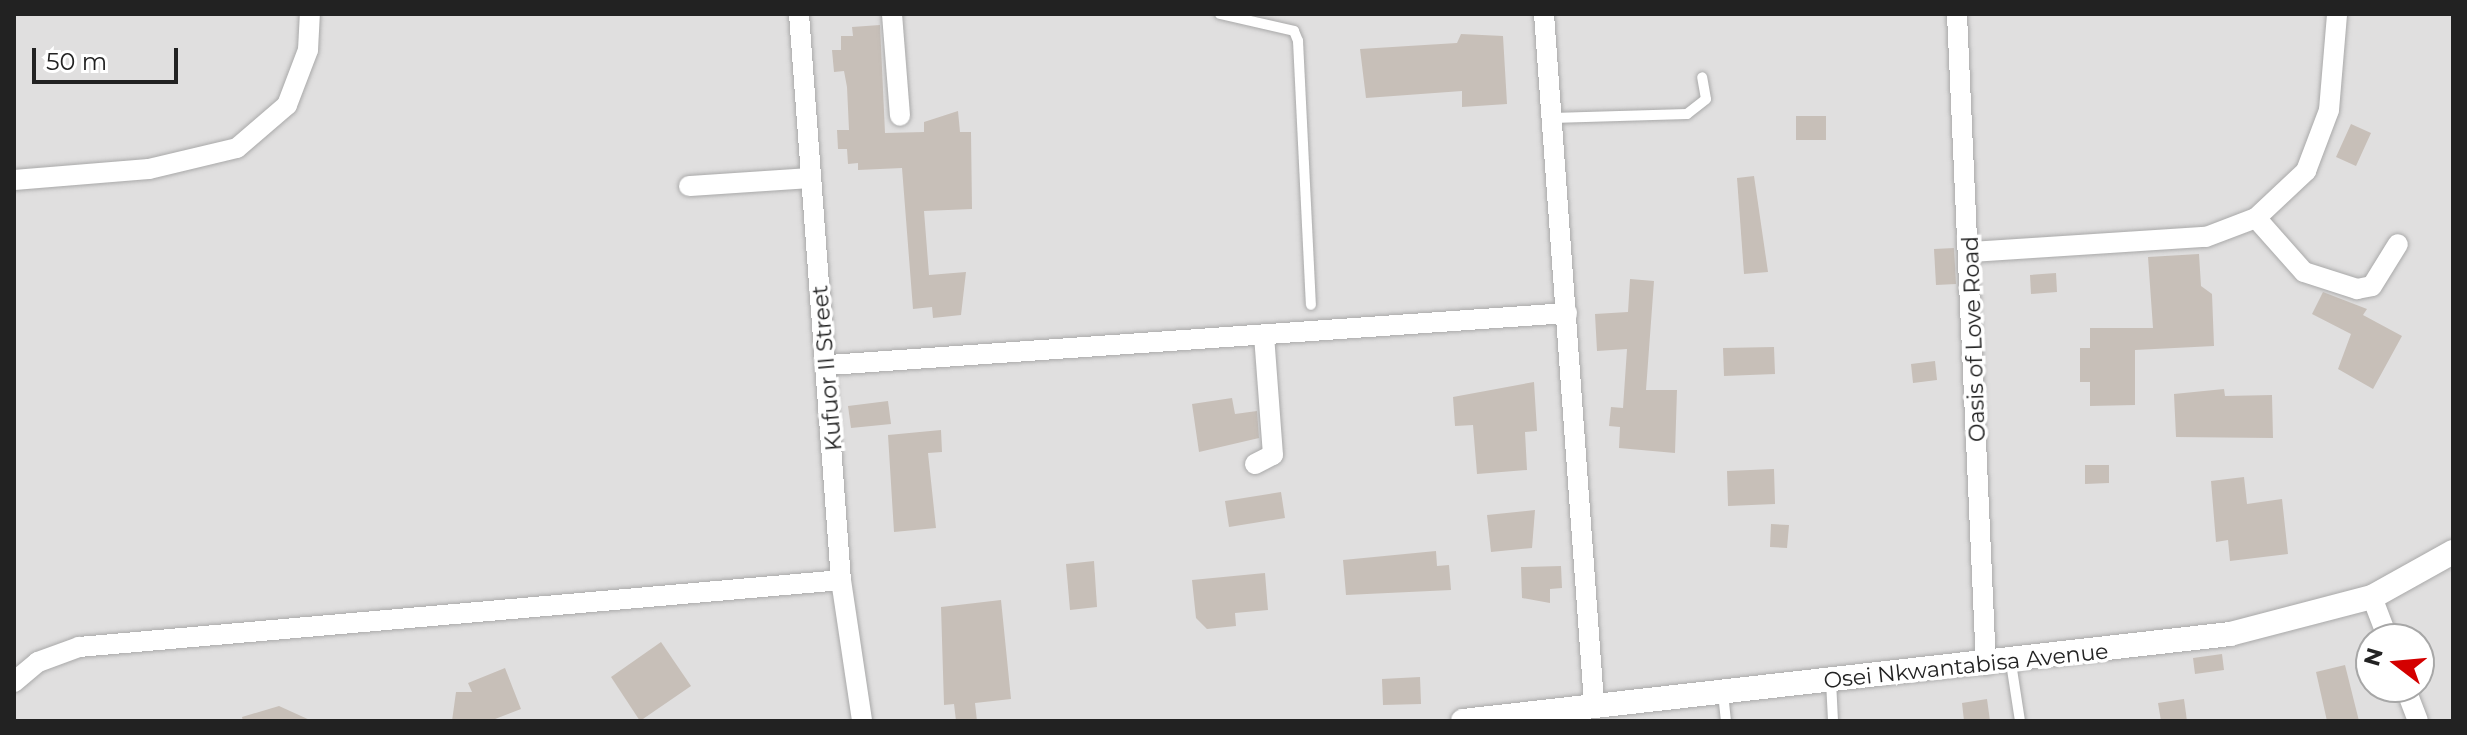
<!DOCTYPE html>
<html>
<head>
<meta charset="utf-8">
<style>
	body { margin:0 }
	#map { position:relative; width:2467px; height:735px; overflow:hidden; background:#f2efe9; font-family:Montserrat,sans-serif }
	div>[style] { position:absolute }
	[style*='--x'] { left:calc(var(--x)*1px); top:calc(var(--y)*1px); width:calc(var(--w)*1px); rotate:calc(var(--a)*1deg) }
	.residential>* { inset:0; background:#e0dfdf }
	.building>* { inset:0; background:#c7bfb8 }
	.roads { filter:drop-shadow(0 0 2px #a9a9a9) drop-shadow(0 0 2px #a9a9a9) }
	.service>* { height:10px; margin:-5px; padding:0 5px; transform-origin:5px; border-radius:5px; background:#fff }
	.minor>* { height:20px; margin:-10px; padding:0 10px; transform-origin:10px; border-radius:10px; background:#fff }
	.tertiary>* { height:24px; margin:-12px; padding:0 12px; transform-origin:12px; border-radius:12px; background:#fff }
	span { translate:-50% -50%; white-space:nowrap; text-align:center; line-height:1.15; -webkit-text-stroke:7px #fff; paint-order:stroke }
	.street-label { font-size:22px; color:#222 }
	.frame { position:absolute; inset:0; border:16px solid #222; pointer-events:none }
	.north { position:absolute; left:2355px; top:623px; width:80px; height:80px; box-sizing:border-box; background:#fff; border:2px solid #a7a7a7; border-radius:50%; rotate:286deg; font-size:22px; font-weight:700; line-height:32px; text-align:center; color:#222 }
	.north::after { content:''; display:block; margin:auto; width:28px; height:36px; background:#d40000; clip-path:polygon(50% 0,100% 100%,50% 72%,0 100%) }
	.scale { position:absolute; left:32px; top:48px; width:146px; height:36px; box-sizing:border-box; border:4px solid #222; border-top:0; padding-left:10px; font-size:24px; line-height:28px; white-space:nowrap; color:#222; -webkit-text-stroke:6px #fff; paint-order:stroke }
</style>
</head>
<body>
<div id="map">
	<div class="residential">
		<i style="clip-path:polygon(evenodd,14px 14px,2453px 14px,2453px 721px,14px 721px,14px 14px,2371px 639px,2419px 639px,2419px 687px,2371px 687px,2371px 639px)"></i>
	</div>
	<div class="building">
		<i style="clip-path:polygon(880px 25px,885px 133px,924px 132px,924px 122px,958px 111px,960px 132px,971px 132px,972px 209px,924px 211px,929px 275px,966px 272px,961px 315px,933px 318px,932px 307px,913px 309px,902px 168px,858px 170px,858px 163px,848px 164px,847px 149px,838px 149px,837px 130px,849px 130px,847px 87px,844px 71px,834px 72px,832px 50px,841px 50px,841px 36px,853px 36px,852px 27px)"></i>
		<i style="clip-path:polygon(1461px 34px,1503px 36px,1507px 104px,1462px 107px,1462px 91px,1366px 98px,1360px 49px,1457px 43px)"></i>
		<i style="clip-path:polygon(1796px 116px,1826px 116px,1826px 140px,1796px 140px)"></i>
		<i style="clip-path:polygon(2351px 124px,2371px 133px,2356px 166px,2336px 157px)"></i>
		<i style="clip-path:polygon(1754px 176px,1768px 272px,1744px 274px,1737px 178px)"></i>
		<i style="clip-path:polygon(1954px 248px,1956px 284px,1936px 285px,1934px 249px)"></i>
		<i style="clip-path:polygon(2199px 254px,2201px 286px,2212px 294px,2214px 346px,2135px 350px,2135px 405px,2090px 406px,2090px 382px,2080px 382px,2080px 348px,2090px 348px,2090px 328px,2153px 328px,2148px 257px)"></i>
		<i style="clip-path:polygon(2056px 273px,2057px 292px,2031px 294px,2030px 275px)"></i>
		<i style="clip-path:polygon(1630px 279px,1654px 281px,1646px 390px,1677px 390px,1675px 453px,1619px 448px,1620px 427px,1609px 426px,1611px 407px,1623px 408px,1627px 349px,1597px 351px,1595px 314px,1628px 312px)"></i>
		<i style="clip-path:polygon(2323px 292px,2367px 309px,2363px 315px,2402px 336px,2373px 389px,2338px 369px,2351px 334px,2312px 314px)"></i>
		<i style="clip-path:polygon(1774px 347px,1775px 374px,1724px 376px,1723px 348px)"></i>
		<i style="clip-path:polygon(1935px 361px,1937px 380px,1913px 383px,1911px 364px)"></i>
		<i style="clip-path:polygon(1534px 382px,1537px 431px,1525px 432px,1527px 470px,1477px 474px,1473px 425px,1455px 426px,1453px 397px)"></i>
		<i style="clip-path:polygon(2224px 389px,2225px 396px,2272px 395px,2273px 438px,2176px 437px,2174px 394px)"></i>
		<i style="clip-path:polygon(1232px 398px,1235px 414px,1257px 411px,1259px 438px,1199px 452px,1192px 404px)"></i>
		<i style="clip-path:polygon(888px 401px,891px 424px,851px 428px,848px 406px)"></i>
		<i style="clip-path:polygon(941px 430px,942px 452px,928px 453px,936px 528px,894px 532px,888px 435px)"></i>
		<i style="clip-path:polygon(2085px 465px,2109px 465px,2109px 483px,2085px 484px)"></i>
		<i style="clip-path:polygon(1774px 469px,1775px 504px,1728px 506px,1727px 471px)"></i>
		<i style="clip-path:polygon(2244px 477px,2247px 504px,2282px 499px,2288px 554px,2230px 561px,2228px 540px,2216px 542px,2211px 481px)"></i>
		<i style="clip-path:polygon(1281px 492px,1285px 518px,1229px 527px,1225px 501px)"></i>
		<i style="clip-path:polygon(1535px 510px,1532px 548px,1491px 552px,1487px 515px)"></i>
		<i style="clip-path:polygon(1771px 524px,1789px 525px,1787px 548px,1770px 547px)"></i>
		<i style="clip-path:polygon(1436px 551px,1437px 566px,1449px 565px,1451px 590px,1346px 595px,1343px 560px)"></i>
		<i style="clip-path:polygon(1094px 561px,1097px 607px,1070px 610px,1066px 564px)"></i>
		<i style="clip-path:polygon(1561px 566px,1562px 588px,1550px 589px,1550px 603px,1522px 598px,1521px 567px)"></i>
		<i style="clip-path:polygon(1265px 573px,1268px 610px,1235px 613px,1236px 626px,1207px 629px,1196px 618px,1192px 580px)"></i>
		<i style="clip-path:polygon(1001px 600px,1011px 699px,975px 703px,977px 721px,956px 721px,954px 704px,944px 705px,941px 607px)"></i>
		<i style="clip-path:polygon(661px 642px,691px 686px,640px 721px,611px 677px)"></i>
		<i style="clip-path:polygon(2222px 654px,2224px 670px,2195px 674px,2193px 658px)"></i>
		<i style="clip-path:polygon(2345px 665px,2359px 721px,2327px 721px,2316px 672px)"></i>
		<i style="clip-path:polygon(505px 668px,521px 709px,490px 721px,452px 721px,456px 692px,472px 692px,468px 683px)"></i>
		<i style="clip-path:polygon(1420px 677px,1421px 704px,1383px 705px,1382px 679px)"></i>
		<i style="clip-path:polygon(1987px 699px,1990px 721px,1964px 721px,1962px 703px)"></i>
		<i style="clip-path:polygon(2184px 699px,2187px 721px,2161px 721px,2158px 703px)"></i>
		<i style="clip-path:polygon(279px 706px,312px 721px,243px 721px,242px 717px)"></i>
	</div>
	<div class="roads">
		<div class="service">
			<i style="--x:1220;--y:14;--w:76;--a:12.9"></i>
			<i style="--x:1294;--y:31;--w:11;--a:68"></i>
			<i style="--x:1298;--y:41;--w:264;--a:87.2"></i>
			<i style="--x:1552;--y:118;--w:135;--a:-1.7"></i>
			<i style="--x:1687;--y:114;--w:24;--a:-38"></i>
			<i style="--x:1706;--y:99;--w:22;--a:-100"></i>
			<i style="--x:2011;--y:663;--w:59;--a:81.2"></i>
			<i style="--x:1831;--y:681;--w:40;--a:87.1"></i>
			<i style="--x:1723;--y:693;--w:28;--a:84"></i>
		</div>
		<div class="minor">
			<i style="--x:799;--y:14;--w:568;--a:85.76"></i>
			<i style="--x:841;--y:580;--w:143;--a:81.5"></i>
			<i style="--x:892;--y:14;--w:102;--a:85.5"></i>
			<i style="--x:1544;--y:14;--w:691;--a:85.85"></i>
			<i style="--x:1957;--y:14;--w:652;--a:87.45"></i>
			<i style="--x:14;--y:180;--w:135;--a:-4.7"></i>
			<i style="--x:149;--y:169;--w:90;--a:-13.4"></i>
			<i style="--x:237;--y:148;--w:66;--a:-40.7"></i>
			<i style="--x:287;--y:105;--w:59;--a:-69.1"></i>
			<i style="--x:308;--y:50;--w:36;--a:-87"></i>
			<i style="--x:689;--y:186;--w:119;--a:-3.8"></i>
			<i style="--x:2256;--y:218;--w:72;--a:48.4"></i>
			<i style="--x:2304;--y:272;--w:56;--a:17.8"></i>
			<i style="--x:2357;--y:289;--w:15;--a:-11"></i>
			<i style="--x:2372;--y:286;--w:49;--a:-58.2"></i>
			<i style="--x:1971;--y:252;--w:235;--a:-3.7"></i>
			<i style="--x:2206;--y:237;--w:53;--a:-20.8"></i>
			<i style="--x:2256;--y:218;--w:69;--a:-43.2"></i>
			<i style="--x:2306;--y:171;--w:65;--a:-69.3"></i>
			<i style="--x:2329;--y:110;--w:96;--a:-85.2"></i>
			<i style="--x:829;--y:365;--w:740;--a:-4.03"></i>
			<i style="--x:1255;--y:464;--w:20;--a:-27"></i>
			<i style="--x:1273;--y:455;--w:120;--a:-94.3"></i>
			<i style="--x:2372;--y:597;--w:45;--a:69.1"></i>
			<i style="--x:14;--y:682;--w:31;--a:-40"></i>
			<i style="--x:38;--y:662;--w:44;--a:-20.1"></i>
			<i style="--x:79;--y:647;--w:765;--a:-5.02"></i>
			<i style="--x:2405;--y:687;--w:36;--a:69"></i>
		</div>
		<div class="tertiary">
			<i style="--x:1463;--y:721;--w:772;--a:-6.47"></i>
			<i style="--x:2230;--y:634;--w:147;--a:-14.6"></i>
			<i style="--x:2372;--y:597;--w:93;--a:-29.1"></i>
		</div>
	</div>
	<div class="street-label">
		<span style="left:1974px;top:339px;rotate:-92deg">Oasis of Love Road</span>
		<span style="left:827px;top:368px;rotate:-95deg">Kufuor II Street</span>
		<span style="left:1966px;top:666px;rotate:-6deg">Osei Nkwantabisa Avenue</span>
	</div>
	<div class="frame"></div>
	<div class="north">N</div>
	<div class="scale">50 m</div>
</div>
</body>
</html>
